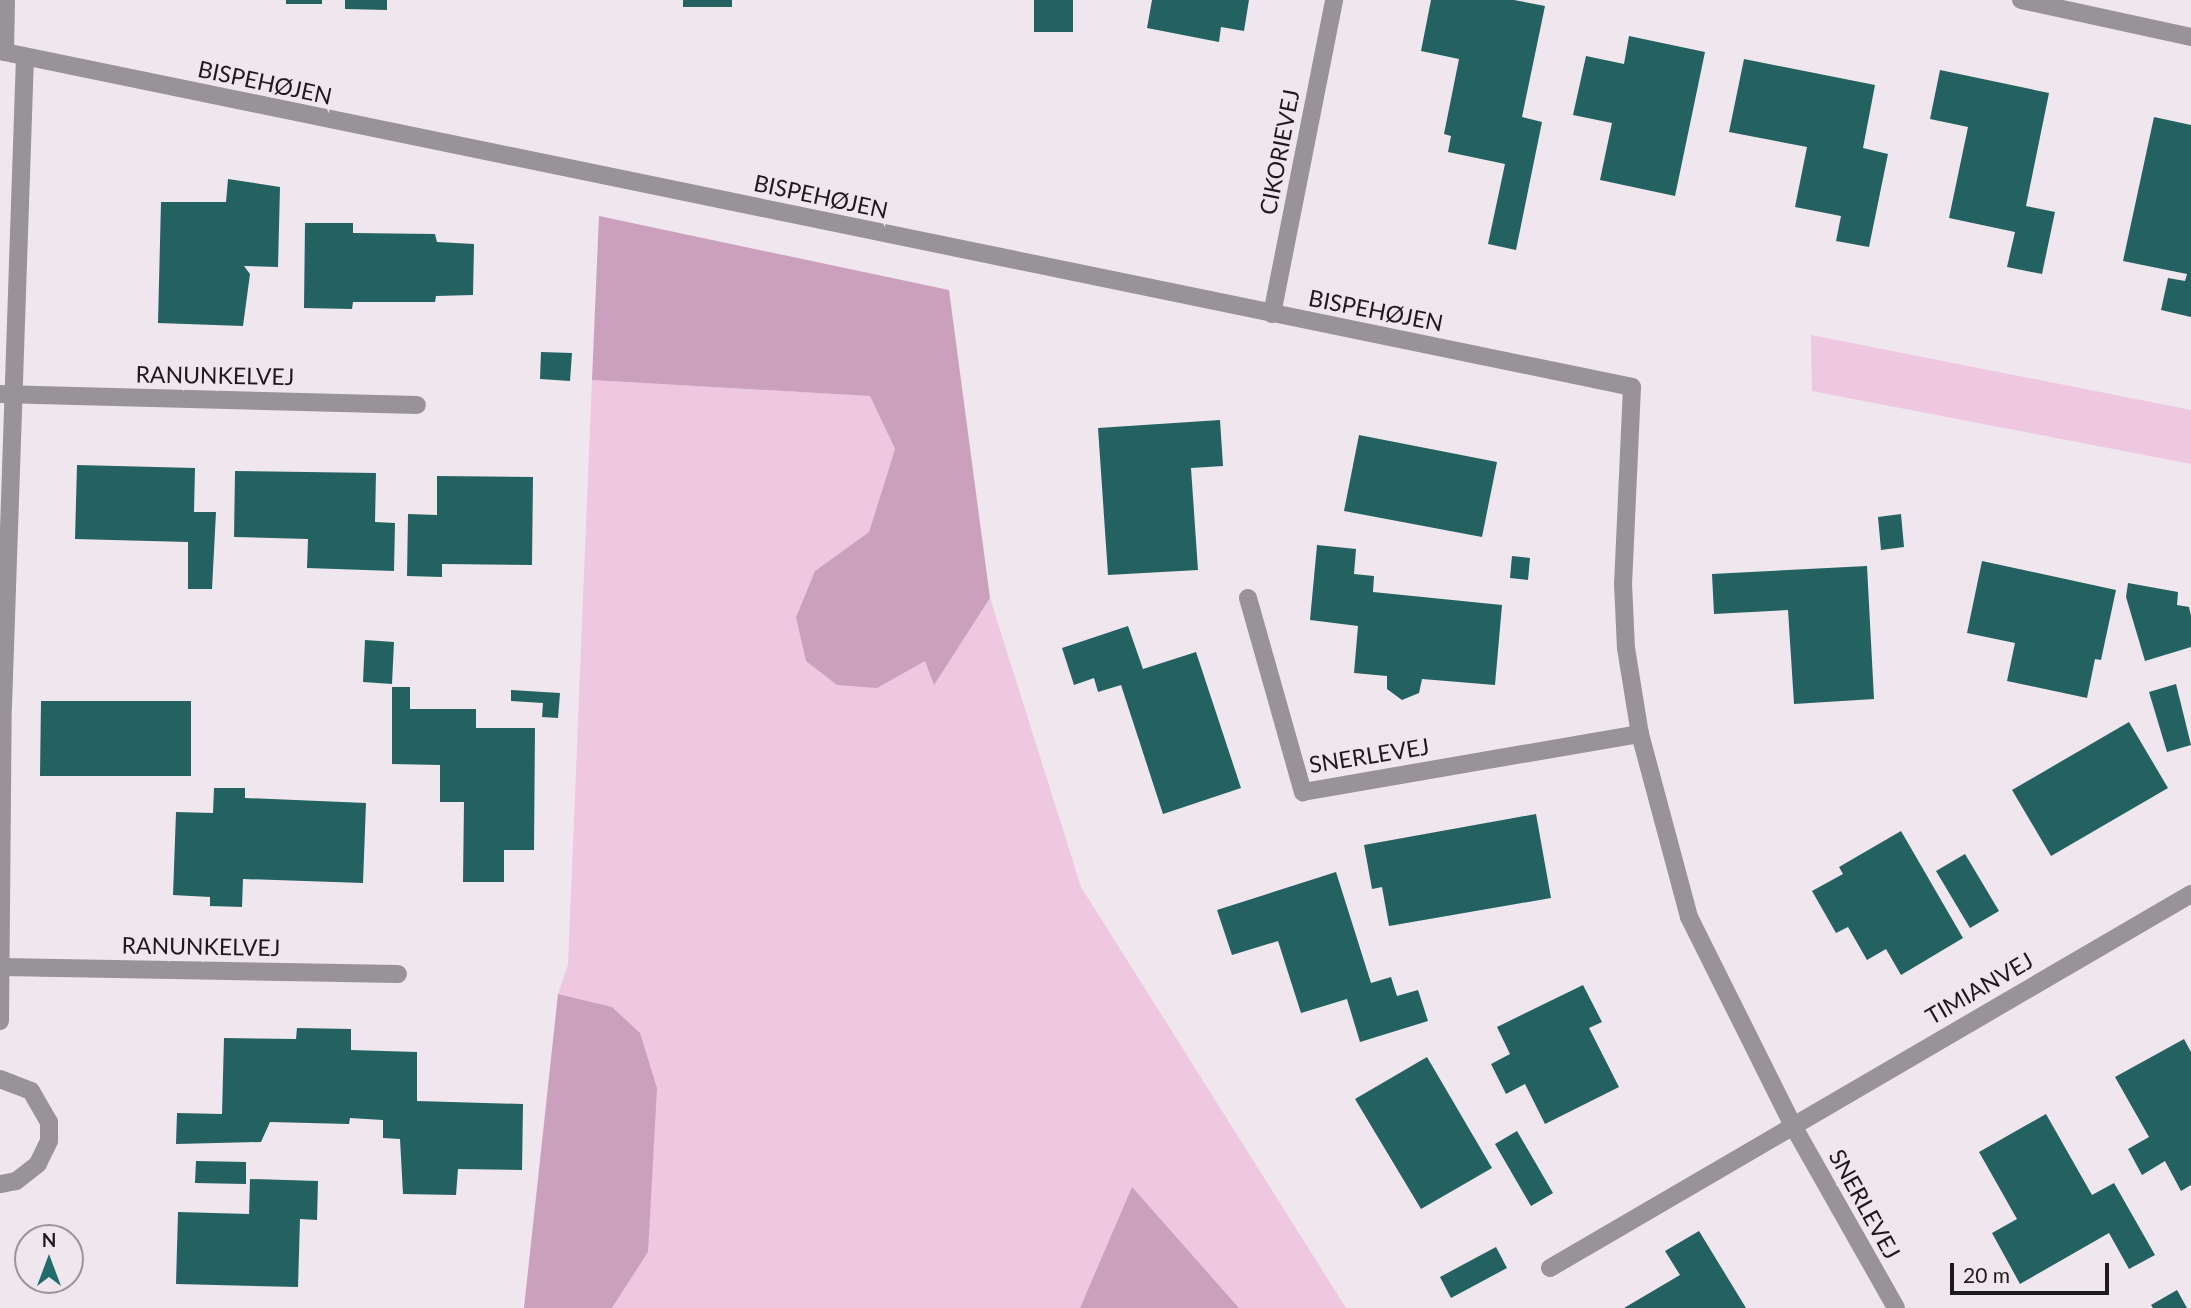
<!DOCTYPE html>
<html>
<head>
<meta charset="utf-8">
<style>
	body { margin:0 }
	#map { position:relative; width:2191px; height:1308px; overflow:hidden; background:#f0e6ed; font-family:Lato,sans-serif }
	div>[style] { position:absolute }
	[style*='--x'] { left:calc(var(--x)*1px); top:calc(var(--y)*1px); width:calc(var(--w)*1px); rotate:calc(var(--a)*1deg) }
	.green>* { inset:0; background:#eec7e0 }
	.forest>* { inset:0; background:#cba0bc }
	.building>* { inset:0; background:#246261 }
	.minor>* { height:18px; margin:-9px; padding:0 9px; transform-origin:9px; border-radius:9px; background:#989396 }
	span { translate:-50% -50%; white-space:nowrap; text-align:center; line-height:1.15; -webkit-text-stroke:7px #f0e6ed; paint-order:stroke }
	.street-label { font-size:23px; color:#1d1a1c }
	.north { position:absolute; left:14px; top:1224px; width:70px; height:70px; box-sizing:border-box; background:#f0e6ed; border:2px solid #9c9499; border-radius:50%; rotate:0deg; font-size:19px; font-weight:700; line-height:28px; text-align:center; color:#1d1a1c }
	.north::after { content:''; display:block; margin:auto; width:24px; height:32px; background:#206c6b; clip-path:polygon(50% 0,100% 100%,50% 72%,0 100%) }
	.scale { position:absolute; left:1950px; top:1263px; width:159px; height:32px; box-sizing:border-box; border:4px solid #1d1a1c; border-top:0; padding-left:9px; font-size:21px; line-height:24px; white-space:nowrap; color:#1d1a1c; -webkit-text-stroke:5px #f0e6ed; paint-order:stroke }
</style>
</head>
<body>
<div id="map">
	<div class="green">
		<i style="clip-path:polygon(1811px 335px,2191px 410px,2191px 464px,1812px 391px)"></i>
		<i style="clip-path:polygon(592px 380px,870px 396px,895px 449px,869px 532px,815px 571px,796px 617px,925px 661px,934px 684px,990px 598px,1081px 887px,1346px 1308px,1239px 1308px,1132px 1188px,1080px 1308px,612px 1308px,648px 1252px,611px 1007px,558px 994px,568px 965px)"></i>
	</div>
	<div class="forest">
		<i style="clip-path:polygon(599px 216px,949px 290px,990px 598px,934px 685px,925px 661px,877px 688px,837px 685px,806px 661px,796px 617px,815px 571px,869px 532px,895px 449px,870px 396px,592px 380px)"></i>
		<i style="clip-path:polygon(558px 994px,612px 1007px,640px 1033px,657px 1088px,648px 1252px,612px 1308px,524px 1308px)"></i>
		<i style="clip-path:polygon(1132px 1187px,1239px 1308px,1080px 1308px)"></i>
	</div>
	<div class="building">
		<i style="clip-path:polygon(286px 0,322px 0,322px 4px,286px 4px)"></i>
		<i style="clip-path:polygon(345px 0,387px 0,387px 10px,345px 9px)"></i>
		<i style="clip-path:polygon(683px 0,732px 0,732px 7px,683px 7px)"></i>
		<i style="clip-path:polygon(1034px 0,1073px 0,1073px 32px,1034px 32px)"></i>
		<i style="clip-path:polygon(1152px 0,1249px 0,1244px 31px,1221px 27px,1219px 42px,1147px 28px)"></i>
		<i style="clip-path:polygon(1431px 0,1514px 0,1545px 6px,1522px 117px,1542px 122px,1516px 250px,1488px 244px,1505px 164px,1448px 152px,1451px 136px,1444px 134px,1459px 59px,1421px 51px)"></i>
		<i style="clip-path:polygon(1629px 36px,1705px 52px,1675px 196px,1600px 180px,1612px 123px,1573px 115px,1586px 56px,1624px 64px)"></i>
		<i style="clip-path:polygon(1744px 59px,1875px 85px,1863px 148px,1888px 154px,1869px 247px,1836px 241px,1841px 216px,1795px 207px,1807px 147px,1729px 132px)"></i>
		<i style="clip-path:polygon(1940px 70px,2049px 93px,2026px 206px,2055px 212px,2042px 274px,2007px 267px,2015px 232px,1949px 218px,1968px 127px,1930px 119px)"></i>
		<i style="clip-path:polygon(2154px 117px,2191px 125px,2191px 317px,2161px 310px,2168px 278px,2185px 281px,2187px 274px,2123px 261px)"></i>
		<i style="clip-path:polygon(228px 179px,280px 187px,278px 267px,244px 266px,250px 274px,243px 326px,158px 323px,161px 202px,226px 202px)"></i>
		<i style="clip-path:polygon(305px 223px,353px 223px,353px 233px,435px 234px,437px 242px,474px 244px,473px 295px,436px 296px,435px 302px,353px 302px,352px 309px,304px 308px)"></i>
		<i style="clip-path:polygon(541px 352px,572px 353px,570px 381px,540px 379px)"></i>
		<i style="clip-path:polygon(1220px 420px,1223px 466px,1191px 468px,1198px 570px,1108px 575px,1098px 428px)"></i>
		<i style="clip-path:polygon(1359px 435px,1497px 462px,1482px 537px,1344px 511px)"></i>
		<i style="clip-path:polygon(77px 465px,195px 468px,194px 512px,216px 512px,212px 589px,188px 589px,188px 542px,75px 539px)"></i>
		<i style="clip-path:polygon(235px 471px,376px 473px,375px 522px,395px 523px,394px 571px,307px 568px,308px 539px,234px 537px)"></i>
		<i style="clip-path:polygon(437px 476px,533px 477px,532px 565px,442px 564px,442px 577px,407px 576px,408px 514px,437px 515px)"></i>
		<i style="clip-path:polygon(1901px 514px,1904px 547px,1881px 550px,1878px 517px)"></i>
		<i style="clip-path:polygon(1317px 545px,1356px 549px,1354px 574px,1374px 576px,1373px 592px,1502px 605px,1495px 685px,1422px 679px,1419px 693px,1402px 700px,1387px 689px,1387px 676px,1354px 673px,1358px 626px,1310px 620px)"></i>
		<i style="clip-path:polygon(1512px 556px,1530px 558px,1528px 580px,1510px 578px)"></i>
		<i style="clip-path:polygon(1982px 561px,2116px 590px,2101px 660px,2095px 659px,2087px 698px,2007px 681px,2015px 643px,1967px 633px)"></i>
		<i style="clip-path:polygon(1867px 566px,1874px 699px,1794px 704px,1788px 610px,1714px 614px,1712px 574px)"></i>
		<i style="clip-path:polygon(2128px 583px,2178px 592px,2177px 605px,2189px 607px,2191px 616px,2191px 647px,2145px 661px,2126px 597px)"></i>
		<i style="clip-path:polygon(1128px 626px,1143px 669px,1196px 652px,1241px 788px,1163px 814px,1121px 685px,1098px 692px,1094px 678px,1074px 685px,1062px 648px)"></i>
		<i style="clip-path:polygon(365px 640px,394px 642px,392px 684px,363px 682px)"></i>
		<i style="clip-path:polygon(2176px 684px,2191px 745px,2167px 752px,2149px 692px)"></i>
		<i style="clip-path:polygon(392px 687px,410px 687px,410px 709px,476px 709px,476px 728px,535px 728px,534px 850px,504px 850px,504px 882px,463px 882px,464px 802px,440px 802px,440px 765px,392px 764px)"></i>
		<i style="clip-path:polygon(511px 690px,560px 693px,558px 718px,542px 717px,543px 703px,511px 701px)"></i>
		<i style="clip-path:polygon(41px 701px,191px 701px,191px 776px,40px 776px)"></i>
		<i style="clip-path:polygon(2129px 722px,2168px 788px,2051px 856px,2012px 790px)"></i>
		<i style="clip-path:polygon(214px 788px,245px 788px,245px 798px,366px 803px,363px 883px,243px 879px,242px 907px,210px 906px,210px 897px,173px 895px,176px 812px,213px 813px)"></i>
		<i style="clip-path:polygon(1536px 814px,1551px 898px,1389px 926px,1382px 887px,1372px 889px,1364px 845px)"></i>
		<i style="clip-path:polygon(1901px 831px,1963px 938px,1901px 975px,1886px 949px,1867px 960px,1848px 927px,1836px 933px,1812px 891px,1843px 874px,1839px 867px)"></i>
		<i style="clip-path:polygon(1965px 854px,1999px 911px,1970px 928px,1936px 871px)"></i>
		<i style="clip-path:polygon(1336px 872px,1371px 983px,1391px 977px,1397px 996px,1418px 990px,1428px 1021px,1360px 1042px,1347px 999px,1301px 1013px,1278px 941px,1232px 955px,1217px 910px)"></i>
		<i style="clip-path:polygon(1583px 985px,1602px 1022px,1589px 1028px,1619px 1087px,1545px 1124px,1525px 1084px,1506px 1094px,1491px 1064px,1510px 1054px,1497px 1027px)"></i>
		<i style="clip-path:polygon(297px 1028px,351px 1029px,351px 1050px,417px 1052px,417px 1101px,523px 1104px,522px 1170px,458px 1169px,456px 1195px,403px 1194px,400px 1139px,383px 1138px,383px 1120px,350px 1118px,349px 1124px,270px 1122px,261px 1142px,176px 1144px,177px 1113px,222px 1114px,224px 1038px,296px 1039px)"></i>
		<i style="clip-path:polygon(2184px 1039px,2191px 1052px,2191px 1185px,2181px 1191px,2165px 1161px,2142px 1175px,2128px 1149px,2149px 1137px,2115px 1077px)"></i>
		<i style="clip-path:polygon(1427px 1057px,1492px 1168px,1421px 1209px,1355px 1099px)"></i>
		<i style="clip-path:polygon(2046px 1114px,2092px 1195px,2114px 1183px,2155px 1255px,2129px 1269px,2109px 1233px,2020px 1284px,1992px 1233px,2017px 1219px,1979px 1152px)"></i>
		<i style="clip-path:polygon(1517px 1131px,1553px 1193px,1531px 1206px,1495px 1144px)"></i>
		<i style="clip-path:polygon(196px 1161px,246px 1162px,246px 1184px,195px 1183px)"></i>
		<i style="clip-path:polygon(250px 1179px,318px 1181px,317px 1220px,300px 1219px,298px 1287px,176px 1284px,178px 1212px,249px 1214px)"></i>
		<i style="clip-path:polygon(1699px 1231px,1746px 1308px,1624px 1308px,1680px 1275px,1665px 1251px)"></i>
		<i style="clip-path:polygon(1496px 1247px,1507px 1268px,1451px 1298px,1440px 1277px)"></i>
		<i style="clip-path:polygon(2177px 1290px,2187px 1308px,2153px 1308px,2151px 1305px)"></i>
	</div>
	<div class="minor">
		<i style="--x:2021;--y:0;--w:174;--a:12.3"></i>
		<i style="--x:0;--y:51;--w:1666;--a:11.63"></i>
		<i style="--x:1632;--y:387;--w:196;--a:92.6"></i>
		<i style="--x:1623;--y:583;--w:65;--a:87.4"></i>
		<i style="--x:1626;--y:648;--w:87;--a:80.8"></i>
		<i style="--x:1640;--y:734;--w:189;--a:75"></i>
		<i style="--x:1689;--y:917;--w:231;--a:63.5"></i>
		<i style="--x:1792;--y:1124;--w:211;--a:60.5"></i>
		<i style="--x:5;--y:52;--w:52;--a:-88.9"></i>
		<i style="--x:1272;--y:314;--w:320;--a:-78.8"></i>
		<i style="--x:0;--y:394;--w:417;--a:1.5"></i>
		<i style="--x:1248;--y:598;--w:202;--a:74.2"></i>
		<i style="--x:1303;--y:792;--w:342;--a:-9.8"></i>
		<i style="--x:2;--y:967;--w:396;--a:1"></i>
		<i style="--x:0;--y:1021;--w:315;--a:-89.5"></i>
		<i style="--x:3;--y:706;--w:649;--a:-88.06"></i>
		<i style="--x:0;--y:1079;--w:33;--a:21"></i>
		<i style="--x:31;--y:1091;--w:36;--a:60"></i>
		<i style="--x:49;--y:1122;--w:19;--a:90"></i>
		<i style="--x:49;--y:1141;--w:25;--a:116"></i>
		<i style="--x:38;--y:1164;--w:28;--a:142"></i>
		<i style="--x:16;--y:1181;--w:16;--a:169"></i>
		<i style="--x:1550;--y:1268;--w:742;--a:-30.26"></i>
	</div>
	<div class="street-label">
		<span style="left:265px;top:82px;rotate:12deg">BISPEHØJEN</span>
		<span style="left:1279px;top:152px;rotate:-79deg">CIKORIEVEJ</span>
		<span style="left:821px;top:196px;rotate:12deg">BISPEHØJEN</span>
		<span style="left:1376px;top:310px;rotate:11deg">BISPEHØJEN</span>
		<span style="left:215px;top:375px;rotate:1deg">RANUNKELVEJ</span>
		<span style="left:1369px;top:755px;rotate:-9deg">SNERLEVEJ</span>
		<span style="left:201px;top:946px;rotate:1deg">RANUNKELVEJ</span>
		<span style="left:1979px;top:988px;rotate:-30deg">TIMIANVEJ</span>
		<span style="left:1865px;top:1204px;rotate:61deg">SNERLEVEJ</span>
	</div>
	<div class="north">N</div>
	<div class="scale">20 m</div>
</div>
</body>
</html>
